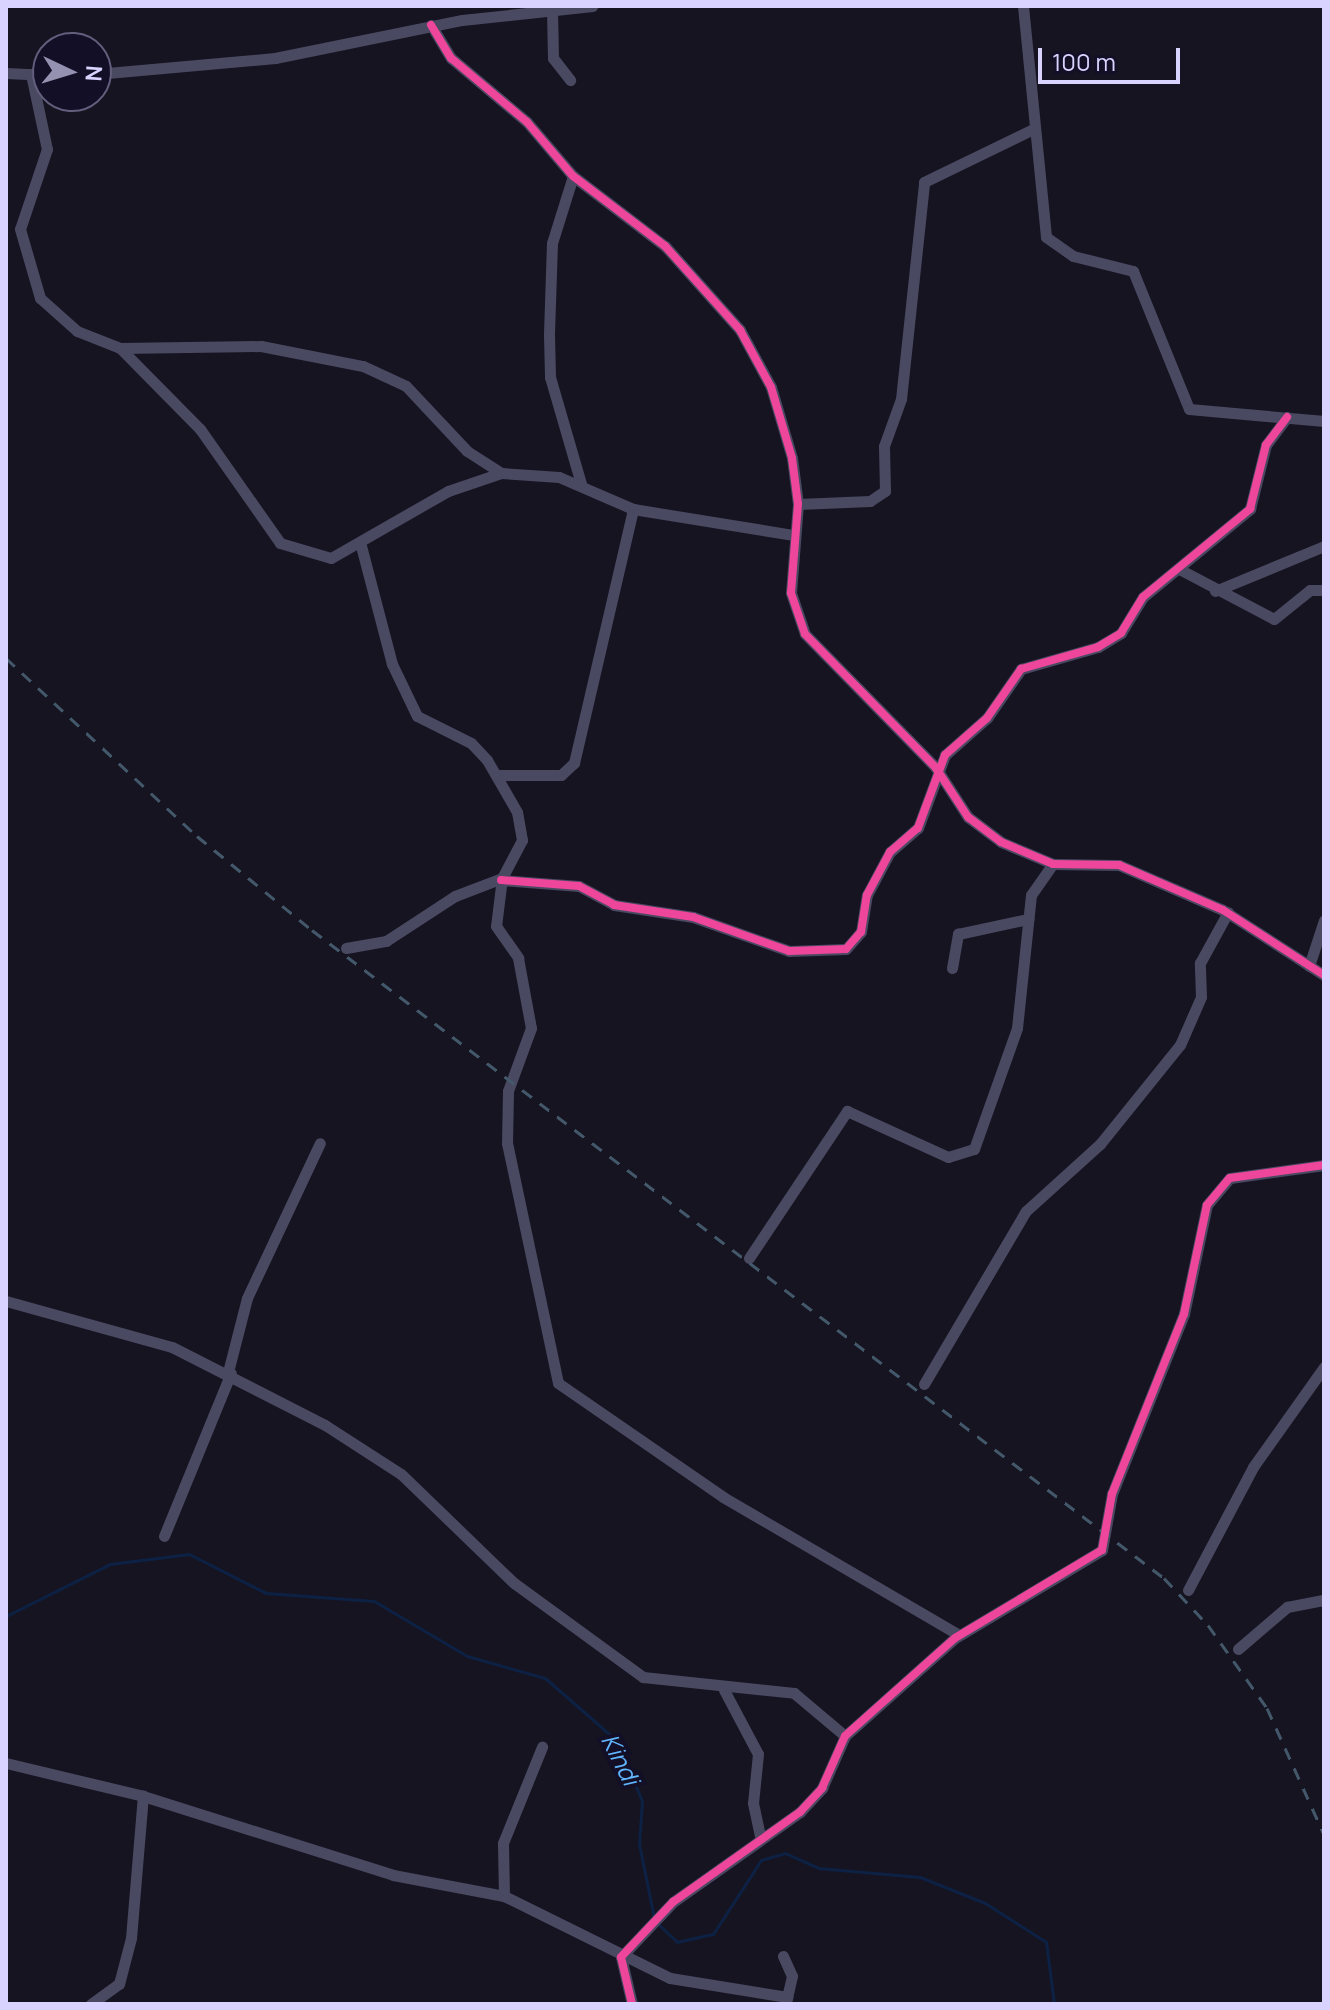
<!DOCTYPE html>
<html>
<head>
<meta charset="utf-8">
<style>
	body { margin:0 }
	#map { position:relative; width:1330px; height:2010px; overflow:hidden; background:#161421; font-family:Manrope,sans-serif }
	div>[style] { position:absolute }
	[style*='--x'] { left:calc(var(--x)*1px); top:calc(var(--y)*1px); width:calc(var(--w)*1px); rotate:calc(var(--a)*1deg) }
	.stream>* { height:3px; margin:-1.5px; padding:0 1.5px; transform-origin:1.5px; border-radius:1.5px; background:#0d2144 }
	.minor>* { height:11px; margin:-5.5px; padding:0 5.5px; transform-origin:5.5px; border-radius:5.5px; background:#4a4962 }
	.rail>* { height:3px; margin-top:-1.5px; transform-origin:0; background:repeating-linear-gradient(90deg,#43596b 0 12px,transparent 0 22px) }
	.cycleway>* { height:8px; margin:-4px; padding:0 4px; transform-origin:4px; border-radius:4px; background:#ed469a }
	span { translate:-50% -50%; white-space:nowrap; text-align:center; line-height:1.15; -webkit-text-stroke:8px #130f26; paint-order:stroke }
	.water-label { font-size:24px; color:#62b6ff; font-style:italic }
	.frame { position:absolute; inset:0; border:8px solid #d9d4ff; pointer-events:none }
	.north { position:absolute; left:32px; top:32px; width:80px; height:80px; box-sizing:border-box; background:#130f26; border:2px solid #625e7d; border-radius:50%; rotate:94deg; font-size:22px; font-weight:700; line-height:32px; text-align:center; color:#d9d4ff }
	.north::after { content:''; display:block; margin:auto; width:28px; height:36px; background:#9591b1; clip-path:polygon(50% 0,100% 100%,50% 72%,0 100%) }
	.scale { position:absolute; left:1038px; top:48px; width:142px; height:36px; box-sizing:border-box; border:4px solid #d9d4ff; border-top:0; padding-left:10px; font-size:24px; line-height:28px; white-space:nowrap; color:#d9d4ff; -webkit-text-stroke:6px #130f26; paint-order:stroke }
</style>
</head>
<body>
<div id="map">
	<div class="stream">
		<i style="--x:6;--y:1616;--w:116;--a:-26.6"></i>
		<i style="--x:110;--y:1564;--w:80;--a:-7.2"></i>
		<i style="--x:189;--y:1554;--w:86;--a:26.9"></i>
		<i style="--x:266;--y:1593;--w:108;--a:4.2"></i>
		<i style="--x:374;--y:1601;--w:108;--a:30.6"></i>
		<i style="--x:467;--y:1656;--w:81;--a:15.8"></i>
		<i style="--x:545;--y:1678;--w:96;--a:41.2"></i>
		<i style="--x:617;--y:1741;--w:65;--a:67.4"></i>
		<i style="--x:642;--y:1801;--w:43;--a:94"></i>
		<i style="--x:639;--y:1844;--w:76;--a:78.5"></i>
		<i style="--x:658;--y:1924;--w:26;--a:43"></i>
		<i style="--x:677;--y:1942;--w:37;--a:-13"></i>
		<i style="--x:713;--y:1934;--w:88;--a:-57"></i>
		<i style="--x:761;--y:1860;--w:25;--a:-16"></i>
		<i style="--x:785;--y:1853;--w:36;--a:24"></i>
		<i style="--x:818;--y:1868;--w:102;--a:5"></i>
		<i style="--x:920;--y:1877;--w:70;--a:21.8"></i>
		<i style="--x:985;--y:1903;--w:72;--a:32.6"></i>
		<i style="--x:1046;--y:1942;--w:63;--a:82.6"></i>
	</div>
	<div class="minor">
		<i style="--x:1023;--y:6;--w:232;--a:84.3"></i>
		<i style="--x:1046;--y:237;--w:33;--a:35"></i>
		<i style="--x:1073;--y:256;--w:62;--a:14"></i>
		<i style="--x:1133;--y:271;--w:149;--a:67.9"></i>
		<i style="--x:1189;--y:409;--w:136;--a:5.1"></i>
		<i style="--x:552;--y:10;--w:48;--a:88.8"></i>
		<i style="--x:553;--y:58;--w:28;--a:52"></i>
		<i style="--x:431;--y:25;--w:39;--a:59"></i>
		<i style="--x:451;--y:58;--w:99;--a:40.1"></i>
		<i style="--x:527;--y:122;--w:71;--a:49.6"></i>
		<i style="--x:573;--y:176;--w:116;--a:37.3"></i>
		<i style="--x:665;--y:246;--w:113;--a:48.2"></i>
		<i style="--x:740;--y:330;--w:65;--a:61.5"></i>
		<i style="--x:771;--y:387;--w:74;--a:73.5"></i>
		<i style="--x:792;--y:458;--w:46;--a:82.6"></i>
		<i style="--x:798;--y:504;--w:89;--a:94.5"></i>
		<i style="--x:791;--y:593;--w:43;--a:71.1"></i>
		<i style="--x:805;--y:634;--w:187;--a:45.6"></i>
		<i style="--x:936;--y:768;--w:59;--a:56.9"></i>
		<i style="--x:968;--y:817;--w:41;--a:37.1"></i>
		<i style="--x:1001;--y:842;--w:56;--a:22.9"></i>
		<i style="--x:1053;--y:864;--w:66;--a:0.9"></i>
		<i style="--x:1119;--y:865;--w:113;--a:23.4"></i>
		<i style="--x:1223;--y:910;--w:120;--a:32.8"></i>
		<i style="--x:6;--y:73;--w:42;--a:2.7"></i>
		<i style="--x:31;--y:74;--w:77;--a:78"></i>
		<i style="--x:47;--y:149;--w:84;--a:108.6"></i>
		<i style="--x:20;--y:229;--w:72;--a:73.8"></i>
		<i style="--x:40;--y:298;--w:50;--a:41.7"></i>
		<i style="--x:77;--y:331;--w:46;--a:21.6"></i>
		<i style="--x:120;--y:348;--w:114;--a:45.4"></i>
		<i style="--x:200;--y:429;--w:139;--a:54.9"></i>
		<i style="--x:280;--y:543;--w:53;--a:16.4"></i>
		<i style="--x:331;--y:558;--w:135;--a:-29.8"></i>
		<i style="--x:448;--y:491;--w:56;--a:-18.8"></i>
		<i style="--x:96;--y:74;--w:180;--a:-5.1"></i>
		<i style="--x:275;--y:58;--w:191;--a:-11.5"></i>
		<i style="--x:462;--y:20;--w:131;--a:-6.1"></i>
		<i style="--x:573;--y:176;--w:70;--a:107.4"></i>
		<i style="--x:552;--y:243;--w:92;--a:91.9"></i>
		<i style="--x:549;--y:335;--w:42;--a:88.6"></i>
		<i style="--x:550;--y:377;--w:111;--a:73.8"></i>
		<i style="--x:120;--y:348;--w:141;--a:-0.8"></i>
		<i style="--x:261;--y:346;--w:104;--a:11.1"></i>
		<i style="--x:363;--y:366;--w:47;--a:24.9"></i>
		<i style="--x:406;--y:386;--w:89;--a:46.8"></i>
		<i style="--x:467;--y:451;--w:40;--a:32.9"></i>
		<i style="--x:501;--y:473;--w:58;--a:3.9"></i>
		<i style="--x:559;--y:477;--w:81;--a:23.4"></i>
		<i style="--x:633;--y:509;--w:163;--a:9.2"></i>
		<i style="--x:798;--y:504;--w:72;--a:-2.4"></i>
		<i style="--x:870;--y:501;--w:18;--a:-34"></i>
		<i style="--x:885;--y:491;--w:45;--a:-91.3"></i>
		<i style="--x:884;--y:446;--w:50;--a:-70.1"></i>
		<i style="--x:901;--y:399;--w:218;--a:-83.9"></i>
		<i style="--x:924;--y:182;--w:121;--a:-25.9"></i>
		<i style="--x:1181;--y:570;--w:105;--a:27.8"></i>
		<i style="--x:1274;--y:619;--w:46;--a:-38.9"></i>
		<i style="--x:1310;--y:590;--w:14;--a:0"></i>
		<i style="--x:1215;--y:591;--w:118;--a:-22.4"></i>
		<i style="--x:498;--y:775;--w:63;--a:0"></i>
		<i style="--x:561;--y:775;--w:18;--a:-43"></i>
		<i style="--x:574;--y:763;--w:261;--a:-76.9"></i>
		<i style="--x:502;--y:878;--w:48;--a:97.1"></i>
		<i style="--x:496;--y:926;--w:39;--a:55"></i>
		<i style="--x:518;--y:958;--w:71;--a:79.5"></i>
		<i style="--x:531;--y:1028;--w:67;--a:110.1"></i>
		<i style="--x:508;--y:1091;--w:52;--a:91.1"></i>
		<i style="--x:507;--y:1143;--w:245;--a:78"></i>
		<i style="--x:558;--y:1383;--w:201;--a:34.6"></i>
		<i style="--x:723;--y:1497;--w:273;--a:30.3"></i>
		<i style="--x:501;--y:880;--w:78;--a:4.4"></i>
		<i style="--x:579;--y:886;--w:40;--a:28"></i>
		<i style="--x:614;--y:905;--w:80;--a:8.6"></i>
		<i style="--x:693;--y:917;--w:102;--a:19.5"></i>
		<i style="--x:789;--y:951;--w:57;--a:-2"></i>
		<i style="--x:846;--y:949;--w:23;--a:-49"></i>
		<i style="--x:861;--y:932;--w:37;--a:-81"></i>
		<i style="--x:867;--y:895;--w:49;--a:-61.9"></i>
		<i style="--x:890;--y:852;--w:37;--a:-41"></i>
		<i style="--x:918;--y:828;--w:78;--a:-69.7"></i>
		<i style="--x:945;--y:755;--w:56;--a:-41.4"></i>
		<i style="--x:987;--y:718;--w:60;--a:-55.2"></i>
		<i style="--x:1021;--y:669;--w:80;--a:-15.9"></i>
		<i style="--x:1098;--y:647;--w:27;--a:-31"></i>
		<i style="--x:1121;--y:633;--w:42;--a:-58.6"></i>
		<i style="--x:1143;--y:597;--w:139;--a:-39.4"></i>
		<i style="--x:1250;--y:509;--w:66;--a:-76"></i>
		<i style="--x:1266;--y:445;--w:35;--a:-53"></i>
		<i style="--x:346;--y:948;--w:41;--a:-9.9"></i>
		<i style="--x:386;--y:941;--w:82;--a:-33.1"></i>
		<i style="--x:455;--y:896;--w:50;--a:-21"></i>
		<i style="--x:502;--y:878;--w:43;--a:-62.2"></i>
		<i style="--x:522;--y:840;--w:28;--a:-100"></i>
		<i style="--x:517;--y:812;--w:60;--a:-120"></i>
		<i style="--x:487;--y:760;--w:23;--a:-133"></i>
		<i style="--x:471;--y:743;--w:60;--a:-153.4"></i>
		<i style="--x:417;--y:716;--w:58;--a:-115.7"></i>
		<i style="--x:392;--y:664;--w:122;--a:-104.7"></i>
		<i style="--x:1309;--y:966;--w:48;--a:-71.9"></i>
		<i style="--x:952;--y:968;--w:35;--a:-80"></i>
		<i style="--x:958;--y:934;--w:72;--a:-12.1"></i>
		<i style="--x:749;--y:1258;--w:177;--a:-56.3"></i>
		<i style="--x:847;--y:1111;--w:111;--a:24.5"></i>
		<i style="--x:948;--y:1157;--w:27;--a:-17"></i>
		<i style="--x:974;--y:1149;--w:128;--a:-70.4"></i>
		<i style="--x:1017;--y:1028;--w:134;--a:-84"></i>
		<i style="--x:1031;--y:895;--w:38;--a:-55"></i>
		<i style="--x:6;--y:1301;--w:172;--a:15.5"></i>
		<i style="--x:172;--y:1347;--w:172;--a:27"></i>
		<i style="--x:325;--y:1425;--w:90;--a:32.8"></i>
		<i style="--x:401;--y:1474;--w:157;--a:44"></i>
		<i style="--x:514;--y:1583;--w:160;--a:36.1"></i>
		<i style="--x:643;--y:1677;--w:152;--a:6"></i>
		<i style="--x:794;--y:1693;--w:67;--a:40.1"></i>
		<i style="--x:228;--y:1372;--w:76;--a:-75.6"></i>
		<i style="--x:247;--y:1298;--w:171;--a:-64.8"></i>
		<i style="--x:924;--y:1384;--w:201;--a:-59.5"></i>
		<i style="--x:1026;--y:1211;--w:100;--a:-42.2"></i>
		<i style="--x:1100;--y:1144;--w:127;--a:-51.1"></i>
		<i style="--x:1180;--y:1045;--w:52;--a:-66.4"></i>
		<i style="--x:1201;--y:997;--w:34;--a:-92"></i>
		<i style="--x:1200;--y:963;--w:58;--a:-61.2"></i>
		<i style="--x:164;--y:1536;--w:176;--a:-67.7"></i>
		<i style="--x:1188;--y:1590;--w:139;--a:-62.1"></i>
		<i style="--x:1253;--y:1467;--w:123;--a:-54.6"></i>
		<i style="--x:1238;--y:1649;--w:65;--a:-40.6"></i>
		<i style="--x:1287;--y:1607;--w:38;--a:-11"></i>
		<i style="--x:724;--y:1690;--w:72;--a:62"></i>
		<i style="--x:758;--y:1754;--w:49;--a:95.8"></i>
		<i style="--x:753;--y:1803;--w:35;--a:78"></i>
		<i style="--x:6;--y:1763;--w:141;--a:13.5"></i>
		<i style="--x:143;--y:1796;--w:262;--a:17.5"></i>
		<i style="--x:393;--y:1875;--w:113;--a:10.7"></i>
		<i style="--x:504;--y:1896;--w:185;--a:26.3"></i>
		<i style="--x:670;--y:1978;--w:119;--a:9.2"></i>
		<i style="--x:504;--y:1896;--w:53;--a:-91.1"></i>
		<i style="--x:503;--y:1843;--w:104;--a:-67.9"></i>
		<i style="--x:783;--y:1956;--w:22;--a:66"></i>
		<i style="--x:792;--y:1976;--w:28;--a:103"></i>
		<i style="--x:91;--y:2004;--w:34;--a:-36"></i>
		<i style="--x:119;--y:1984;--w:48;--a:-75.4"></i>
		<i style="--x:131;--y:1938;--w:143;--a:-85.2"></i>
		<i style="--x:632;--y:2004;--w:48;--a:-103.2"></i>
		<i style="--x:621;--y:1957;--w:76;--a:-46.6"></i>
		<i style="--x:673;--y:1902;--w:156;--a:-35.3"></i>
		<i style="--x:800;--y:1812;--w:33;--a:-47"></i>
		<i style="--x:822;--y:1788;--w:57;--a:-66.1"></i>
		<i style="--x:845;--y:1736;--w:147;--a:-41.7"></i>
		<i style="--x:955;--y:1638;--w:171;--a:-30.9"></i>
		<i style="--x:1102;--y:1550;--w:57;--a:-79.9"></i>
		<i style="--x:1112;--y:1494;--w:194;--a:-68.2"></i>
		<i style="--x:1184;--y:1314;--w:111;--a:-78.1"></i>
		<i style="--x:1207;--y:1205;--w:35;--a:-50"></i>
		<i style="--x:1230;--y:1178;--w:95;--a:-7.9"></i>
	</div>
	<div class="rail">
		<i style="--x:6;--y:658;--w:261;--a:43"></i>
		<i style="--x:197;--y:836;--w:149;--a:39.3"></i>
		<i style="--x:312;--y:930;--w:1070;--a:37.26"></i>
		<i style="--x:1164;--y:1578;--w:64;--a:46.9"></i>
		<i style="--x:1208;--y:1625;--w:102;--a:54.6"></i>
		<i style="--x:1267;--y:1708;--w:138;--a:65.7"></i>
	</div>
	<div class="cycleway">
		<i style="--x:431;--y:25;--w:39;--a:59"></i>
		<i style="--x:451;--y:58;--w:99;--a:40.1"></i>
		<i style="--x:527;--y:122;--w:71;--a:49.6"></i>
		<i style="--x:573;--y:176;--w:116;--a:37.3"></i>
		<i style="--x:665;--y:246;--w:113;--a:48.2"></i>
		<i style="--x:740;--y:330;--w:65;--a:61.5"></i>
		<i style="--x:771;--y:387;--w:74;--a:73.5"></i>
		<i style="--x:792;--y:458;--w:46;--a:82.6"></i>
		<i style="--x:798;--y:504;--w:89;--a:94.5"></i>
		<i style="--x:791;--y:593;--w:43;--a:71.1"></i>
		<i style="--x:805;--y:634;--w:187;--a:45.6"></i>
		<i style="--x:936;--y:768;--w:59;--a:56.9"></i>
		<i style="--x:968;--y:817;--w:41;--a:37.1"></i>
		<i style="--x:1001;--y:842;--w:56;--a:22.9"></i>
		<i style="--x:1053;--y:864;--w:66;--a:0.9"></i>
		<i style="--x:1119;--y:865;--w:113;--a:23.4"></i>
		<i style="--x:1223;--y:910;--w:120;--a:32.8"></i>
		<i style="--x:501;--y:880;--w:78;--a:4.4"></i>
		<i style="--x:579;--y:886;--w:40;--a:28"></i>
		<i style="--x:614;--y:905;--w:80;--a:8.6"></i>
		<i style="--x:693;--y:917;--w:102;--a:19.5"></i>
		<i style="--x:789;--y:951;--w:57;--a:-2"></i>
		<i style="--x:846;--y:949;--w:23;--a:-49"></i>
		<i style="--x:861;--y:932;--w:37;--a:-81"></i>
		<i style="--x:867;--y:895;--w:49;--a:-61.9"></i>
		<i style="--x:890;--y:852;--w:37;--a:-41"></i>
		<i style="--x:918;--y:828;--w:78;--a:-69.7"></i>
		<i style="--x:945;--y:755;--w:56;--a:-41.4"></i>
		<i style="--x:987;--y:718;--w:60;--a:-55.2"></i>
		<i style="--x:1021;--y:669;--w:80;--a:-15.9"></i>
		<i style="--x:1098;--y:647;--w:27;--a:-31"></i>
		<i style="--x:1121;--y:633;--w:42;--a:-58.6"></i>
		<i style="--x:1143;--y:597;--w:139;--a:-39.4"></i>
		<i style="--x:1250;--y:509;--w:66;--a:-76"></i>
		<i style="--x:1266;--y:445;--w:35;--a:-53"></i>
		<i style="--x:632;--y:2004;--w:48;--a:-103.2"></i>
		<i style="--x:621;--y:1957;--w:76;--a:-46.6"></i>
		<i style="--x:673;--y:1902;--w:156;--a:-35.3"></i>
		<i style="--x:800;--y:1812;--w:33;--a:-47"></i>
		<i style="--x:822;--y:1788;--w:57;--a:-66.1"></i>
		<i style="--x:845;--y:1736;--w:147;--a:-41.7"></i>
		<i style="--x:955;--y:1638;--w:171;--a:-30.9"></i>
		<i style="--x:1102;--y:1550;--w:57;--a:-79.9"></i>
		<i style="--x:1112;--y:1494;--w:194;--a:-68.2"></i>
		<i style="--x:1184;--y:1314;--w:111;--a:-78.1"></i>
		<i style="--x:1207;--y:1205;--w:35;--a:-50"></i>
		<i style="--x:1230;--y:1178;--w:95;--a:-7.9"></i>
	</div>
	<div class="water-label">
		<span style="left:621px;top:1759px;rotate:63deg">Kindi</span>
	</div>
	<div class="frame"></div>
	<div class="north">N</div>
	<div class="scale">100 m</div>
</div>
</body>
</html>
